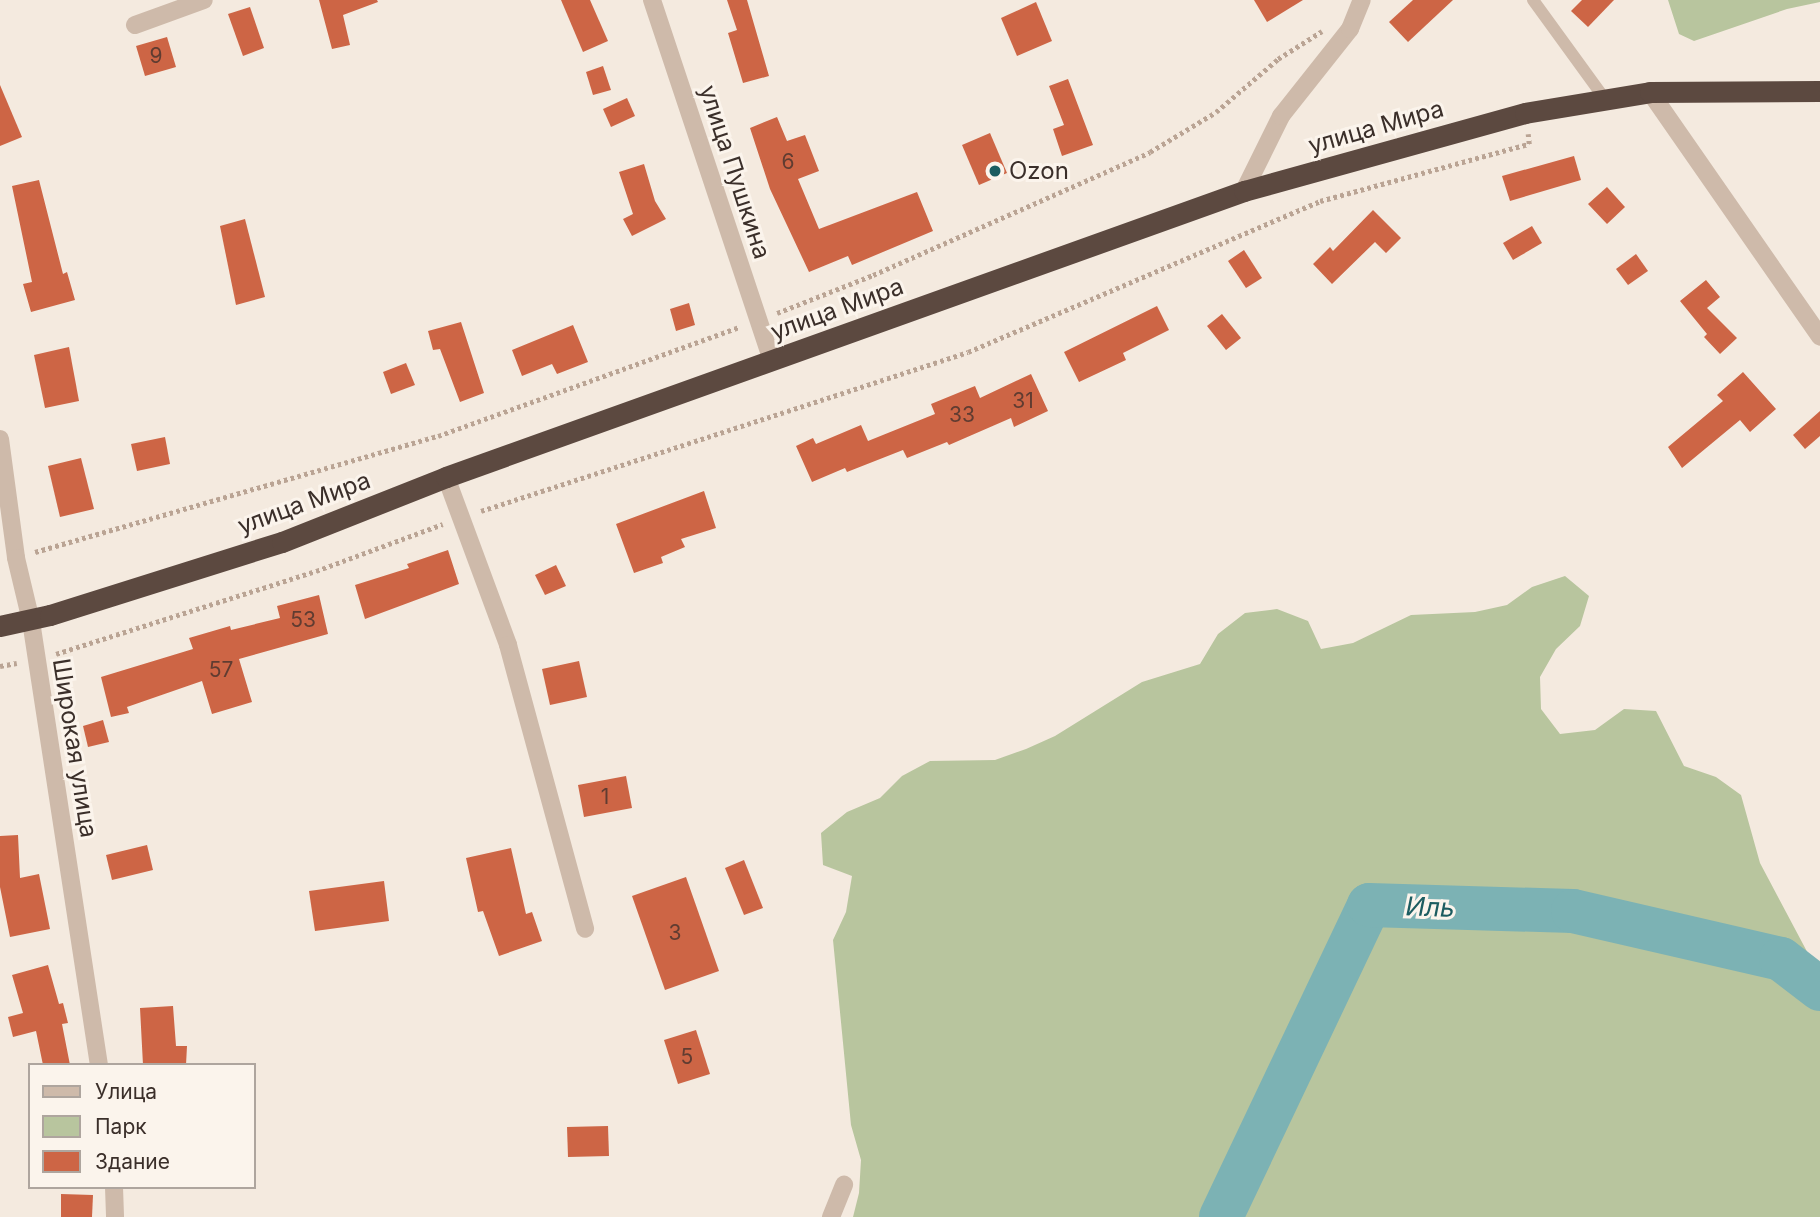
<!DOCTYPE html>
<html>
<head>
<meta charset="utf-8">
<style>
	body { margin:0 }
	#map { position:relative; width:1820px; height:1217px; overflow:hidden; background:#f4eadf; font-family:Inter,sans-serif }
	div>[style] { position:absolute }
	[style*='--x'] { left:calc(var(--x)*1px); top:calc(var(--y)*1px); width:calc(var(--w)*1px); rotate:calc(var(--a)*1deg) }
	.green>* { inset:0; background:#b8c59e }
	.river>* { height:44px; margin:-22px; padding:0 22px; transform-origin:22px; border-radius:22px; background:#7cb2b4 }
	.building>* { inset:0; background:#cd6545 }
	.path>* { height:4.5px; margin-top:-2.25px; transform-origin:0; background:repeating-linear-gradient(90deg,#baa494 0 3.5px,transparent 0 7px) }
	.lane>* { height:12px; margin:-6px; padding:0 6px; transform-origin:6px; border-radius:6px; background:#cebaaa }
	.street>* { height:18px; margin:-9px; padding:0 9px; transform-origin:9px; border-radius:9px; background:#cebaaa }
	.highway>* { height:21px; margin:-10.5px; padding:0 10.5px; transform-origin:10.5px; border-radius:10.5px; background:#5c4940 }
	.dots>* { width:19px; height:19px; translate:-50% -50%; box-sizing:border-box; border:4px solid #fbf4ec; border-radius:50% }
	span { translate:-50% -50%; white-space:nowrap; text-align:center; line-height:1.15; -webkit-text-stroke:6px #fbf4ec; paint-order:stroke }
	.number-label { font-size:21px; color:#603c31 }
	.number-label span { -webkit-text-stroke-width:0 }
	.street-label { font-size:24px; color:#3b2f2a }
	.poi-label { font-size:24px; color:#3b2f2a }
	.left { translate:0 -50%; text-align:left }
	.water-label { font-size:26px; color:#1c5c60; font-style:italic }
	.legend { position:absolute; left:28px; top:1063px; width:228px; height:126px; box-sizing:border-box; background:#fbf4ec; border:2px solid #aea59e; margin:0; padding:9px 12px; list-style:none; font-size:21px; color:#3b2f2a }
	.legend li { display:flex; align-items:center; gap:14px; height:35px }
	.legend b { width:35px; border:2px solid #aea59e }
</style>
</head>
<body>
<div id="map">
	<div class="green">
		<i style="clip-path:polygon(1668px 0,1820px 0,1820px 2px,1787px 9px,1694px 41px,1679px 34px)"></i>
		<i style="clip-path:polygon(1565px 576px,1589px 596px,1580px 626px,1556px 649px,1540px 677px,1541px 709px,1560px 734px,1595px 730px,1624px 709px,1656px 711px,1684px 766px,1716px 777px,1741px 795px,1760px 863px,1820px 976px,1820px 1217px,853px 1217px,859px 1193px,861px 1160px,851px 1125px,833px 940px,846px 912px,852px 876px,823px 865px,821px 833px,847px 812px,880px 798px,902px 776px,930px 761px,995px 760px,1026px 749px,1055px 736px,1142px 682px,1200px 664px,1218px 634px,1245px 613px,1277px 609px,1308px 621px,1321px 649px,1353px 643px,1411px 615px,1475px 612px,1507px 605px,1532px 587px)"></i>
	</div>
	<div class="river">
		<i style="--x:1221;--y:1217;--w:345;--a:-64.6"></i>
		<i style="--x:1369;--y:905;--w:204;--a:1.7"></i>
		<i style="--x:1573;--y:911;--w:213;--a:13"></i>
		<i style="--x:1781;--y:959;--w:49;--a:37.6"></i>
	</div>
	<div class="building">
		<i style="clip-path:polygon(319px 0,377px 0,378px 2px,343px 15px,350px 45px,332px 49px)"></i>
		<i style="clip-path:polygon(561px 0,590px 0,608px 41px,583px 52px)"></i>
		<i style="clip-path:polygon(727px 0,747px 0,769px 76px,743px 83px,728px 33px,737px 30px)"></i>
		<i style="clip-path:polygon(1254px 0,1303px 0,1267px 22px)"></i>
		<i style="clip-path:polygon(1413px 0,1453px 0,1408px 42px,1389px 22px)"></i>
		<i style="clip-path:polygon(1582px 0,1614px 0,1588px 27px,1571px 11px)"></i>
		<i style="clip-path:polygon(1036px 2px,1052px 41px,1017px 56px,1001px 18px)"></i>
		<i style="clip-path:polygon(250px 7px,264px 48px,243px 56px,228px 14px)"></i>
		<i style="clip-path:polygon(167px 37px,176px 67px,145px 76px,136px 46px)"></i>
		<i style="clip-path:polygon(603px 66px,611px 90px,593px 95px,586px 72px)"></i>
		<i style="clip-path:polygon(1068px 79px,1093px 145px,1062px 156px,1053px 129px,1064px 125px,1049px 86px)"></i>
		<i style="clip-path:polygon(0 85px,22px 137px,0 146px)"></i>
		<i style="clip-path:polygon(627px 98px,635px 116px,611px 127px,603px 109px)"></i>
		<i style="clip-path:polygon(777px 117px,787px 141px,805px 135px,819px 171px,798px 179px,819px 229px,917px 192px,933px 231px,852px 265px,848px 256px,809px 272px,770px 189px,750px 128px)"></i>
		<i style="clip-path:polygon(990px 133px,1007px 173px,979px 185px,962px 145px)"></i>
		<i style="clip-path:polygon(1574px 156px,1581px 180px,1510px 201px,1502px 176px)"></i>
		<i style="clip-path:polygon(644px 164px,655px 201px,666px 219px,632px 236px,623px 219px,633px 214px,619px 172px)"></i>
		<i style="clip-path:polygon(39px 180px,63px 274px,67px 272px,75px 300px,31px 312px,23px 284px,32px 282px,12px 186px)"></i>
		<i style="clip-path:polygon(1607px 187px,1625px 207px,1607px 224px,1588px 204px)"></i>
		<i style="clip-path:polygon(1373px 210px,1401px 238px,1386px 253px,1375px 242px,1332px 284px,1313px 264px,1330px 247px,1333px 251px)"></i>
		<i style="clip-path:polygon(245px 219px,265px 297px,236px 305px,220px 226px)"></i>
		<i style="clip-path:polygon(1532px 226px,1542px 243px,1513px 260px,1503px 243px)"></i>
		<i style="clip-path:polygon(1244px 250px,1262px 278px,1246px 288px,1228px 261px)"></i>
		<i style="clip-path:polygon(1636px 254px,1648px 271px,1628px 285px,1616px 269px)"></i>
		<i style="clip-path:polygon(1706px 280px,1720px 297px,1707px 308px,1737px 338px,1720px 354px,1704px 337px,1707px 334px,1680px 301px)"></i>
		<i style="clip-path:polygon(689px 303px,695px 325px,676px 331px,670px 309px)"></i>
		<i style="clip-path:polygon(1157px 306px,1169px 330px,1123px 353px,1126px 360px,1079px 382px,1064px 352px)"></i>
		<i style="clip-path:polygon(1222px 314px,1241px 338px,1226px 350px,1207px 326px)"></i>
		<i style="clip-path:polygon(461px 322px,484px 393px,460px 402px,440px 349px,433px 350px,428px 331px)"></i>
		<i style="clip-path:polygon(573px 325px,588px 362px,557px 374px,552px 364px,522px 376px,512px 350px)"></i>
		<i style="clip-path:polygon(69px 347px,79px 401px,45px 408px,34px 355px)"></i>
		<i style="clip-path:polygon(406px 363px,415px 385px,391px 394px,383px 372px)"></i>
		<i style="clip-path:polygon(1743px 372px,1776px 409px,1750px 432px,1740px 420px,1682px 468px,1668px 447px,1723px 401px,1717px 395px)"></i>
		<i style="clip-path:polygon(1031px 374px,1048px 411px,1014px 427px,1011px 418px,949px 445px,947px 442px,907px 458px,903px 450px,847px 472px,845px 468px,812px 482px,796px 446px,813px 438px,816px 444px,861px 425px,868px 441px,935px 414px,931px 404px,975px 386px,980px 398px)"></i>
		<i style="clip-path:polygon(1820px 411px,1820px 436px,1805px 449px,1793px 435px)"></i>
		<i style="clip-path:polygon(165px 437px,170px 464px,137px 471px,131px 444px)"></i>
		<i style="clip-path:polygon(81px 458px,94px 509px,60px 517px,48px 466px)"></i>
		<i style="clip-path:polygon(704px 491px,716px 528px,681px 539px,685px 547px,661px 557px,663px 563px,634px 573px,616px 524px)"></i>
		<i style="clip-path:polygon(448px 550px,459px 584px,365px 619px,355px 585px,409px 568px,407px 564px)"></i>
		<i style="clip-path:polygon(556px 565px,566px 586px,545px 595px,535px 575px)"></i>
		<i style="clip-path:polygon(319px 595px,328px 634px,239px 659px,252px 702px,212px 714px,202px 681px,127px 707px,129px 713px,111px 717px,101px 677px,193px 649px,189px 638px,230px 626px,231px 630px,280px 618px,277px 606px)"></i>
		<i style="clip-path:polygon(579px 661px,587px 697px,550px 705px,542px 669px)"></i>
		<i style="clip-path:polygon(103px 720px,109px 742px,88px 747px,83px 726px)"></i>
		<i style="clip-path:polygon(626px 776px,632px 808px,584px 817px,578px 785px)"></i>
		<i style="clip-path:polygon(18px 835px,20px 878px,39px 874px,50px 929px,10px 937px,0 887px,0 836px)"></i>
		<i style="clip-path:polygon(147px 845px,153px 870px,112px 880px,106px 855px)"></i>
		<i style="clip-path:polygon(511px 848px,526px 914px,532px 912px,542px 941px,499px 956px,483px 911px,478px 912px,466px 858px)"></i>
		<i style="clip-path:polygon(744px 860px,763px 908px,744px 915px,725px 868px)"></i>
		<i style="clip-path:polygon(686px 877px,719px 971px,665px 990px,632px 896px)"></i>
		<i style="clip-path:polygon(384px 881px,389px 921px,315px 931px,309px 891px)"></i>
		<i style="clip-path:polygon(48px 965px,59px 1004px,63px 1003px,68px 1023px,62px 1024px,70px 1065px,43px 1065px,36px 1031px,13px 1037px,8px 1017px,23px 1013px,12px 975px)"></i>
		<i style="clip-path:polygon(173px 1006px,176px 1046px,187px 1046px,186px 1065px,143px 1065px,140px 1008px)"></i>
		<i style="clip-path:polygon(696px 1030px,710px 1074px,678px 1084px,664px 1040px)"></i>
		<i style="clip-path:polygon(608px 1126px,609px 1156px,568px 1157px,567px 1127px)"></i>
		<i style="clip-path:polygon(61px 1194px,93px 1195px,92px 1217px,61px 1217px)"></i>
	</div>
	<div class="path">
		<i style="--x:777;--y:313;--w:103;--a:-21.6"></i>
		<i style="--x:873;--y:275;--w:303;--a:-23.9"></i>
		<i style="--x:1150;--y:152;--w:77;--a:-31.2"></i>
		<i style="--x:1216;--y:112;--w:82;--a:-40.5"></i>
		<i style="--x:1278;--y:59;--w:52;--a:-32.5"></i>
		<i style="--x:481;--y:511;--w:512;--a:-18.08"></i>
		<i style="--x:968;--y:352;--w:383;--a:-23.2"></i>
		<i style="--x:1320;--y:201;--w:217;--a:-15.3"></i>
		<i style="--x:1529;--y:144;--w:10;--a:-96"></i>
		<i style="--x:35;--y:552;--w:419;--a:-16.1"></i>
		<i style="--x:438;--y:436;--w:320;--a:-19.9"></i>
		<i style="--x:56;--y:654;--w:273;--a:-17.7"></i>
		<i style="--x:316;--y:571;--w:135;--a:-20.3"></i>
		<i style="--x:0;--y:666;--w:17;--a:-10"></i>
	</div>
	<div class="lane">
		<i style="--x:1533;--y:0;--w:122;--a:54"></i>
	</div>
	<div class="street">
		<i style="--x:652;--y:0;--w:379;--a:71.6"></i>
		<i style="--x:135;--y:25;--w:73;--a:-19.9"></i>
		<i style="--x:1650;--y:92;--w:298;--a:55.2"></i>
		<i style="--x:1244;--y:191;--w:84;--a:-63.7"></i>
		<i style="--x:1281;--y:116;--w:111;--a:-51.6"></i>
		<i style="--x:1350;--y:29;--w:31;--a:-68"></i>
		<i style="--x:0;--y:439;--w:120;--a:82.3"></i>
		<i style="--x:16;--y:558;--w:65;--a:76.6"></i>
		<i style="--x:31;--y:621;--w:449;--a:81.3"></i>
		<i style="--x:446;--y:477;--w:179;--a:69.7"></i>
		<i style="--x:508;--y:645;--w:294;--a:74.8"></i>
		<i style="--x:114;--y:1187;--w:30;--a:88"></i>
		<i style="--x:831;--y:1217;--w:35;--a:-68"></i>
	</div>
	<div class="highway">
		<i style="--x:0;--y:626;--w:51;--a:-12.4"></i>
		<i style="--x:50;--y:615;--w:243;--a:-17.5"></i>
		<i style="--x:282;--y:542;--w:176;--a:-21.6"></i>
		<i style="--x:446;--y:477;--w:848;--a:-19.72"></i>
		<i style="--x:1244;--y:191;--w:292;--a:-15.5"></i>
		<i style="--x:1525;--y:113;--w:127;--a:-9.5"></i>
		<i style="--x:1650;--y:92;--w:170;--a:-0.3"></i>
	</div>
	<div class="dots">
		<i style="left:995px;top:171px;background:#1c5c60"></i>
	</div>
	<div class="number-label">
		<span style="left:156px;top:56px">9</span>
		<span style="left:788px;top:162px">6</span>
		<span style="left:1023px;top:401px">31</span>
		<span style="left:962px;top:415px">33</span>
		<span style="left:303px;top:620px">53</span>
		<span style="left:221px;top:670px">57</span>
		<span style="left:605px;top:797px">1</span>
		<span style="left:675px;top:933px">3</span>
		<span style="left:687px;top:1057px">5</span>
	</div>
	<div class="street-label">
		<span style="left:1376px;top:127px;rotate:-16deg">улица Мира</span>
		<span style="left:735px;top:172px;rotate:72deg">улица Пушкина</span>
		<span style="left:837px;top:309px;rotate:-20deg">улица Мира</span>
		<span style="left:304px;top:503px;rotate:-20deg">улица Мира</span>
		<span style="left:75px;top:748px;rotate:81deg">Широкая улица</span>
	</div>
	<div class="poi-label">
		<span class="left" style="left:1009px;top:171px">Ozon</span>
	</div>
	<div class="water-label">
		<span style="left:1430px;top:907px;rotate:2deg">Иль</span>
	</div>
	<ul class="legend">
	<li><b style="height:9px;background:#cebaaa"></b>Улица</li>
	<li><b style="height:19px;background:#b8c59e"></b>Парк</li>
	<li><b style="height:19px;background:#cd6545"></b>Здание</li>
	</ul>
</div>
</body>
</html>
